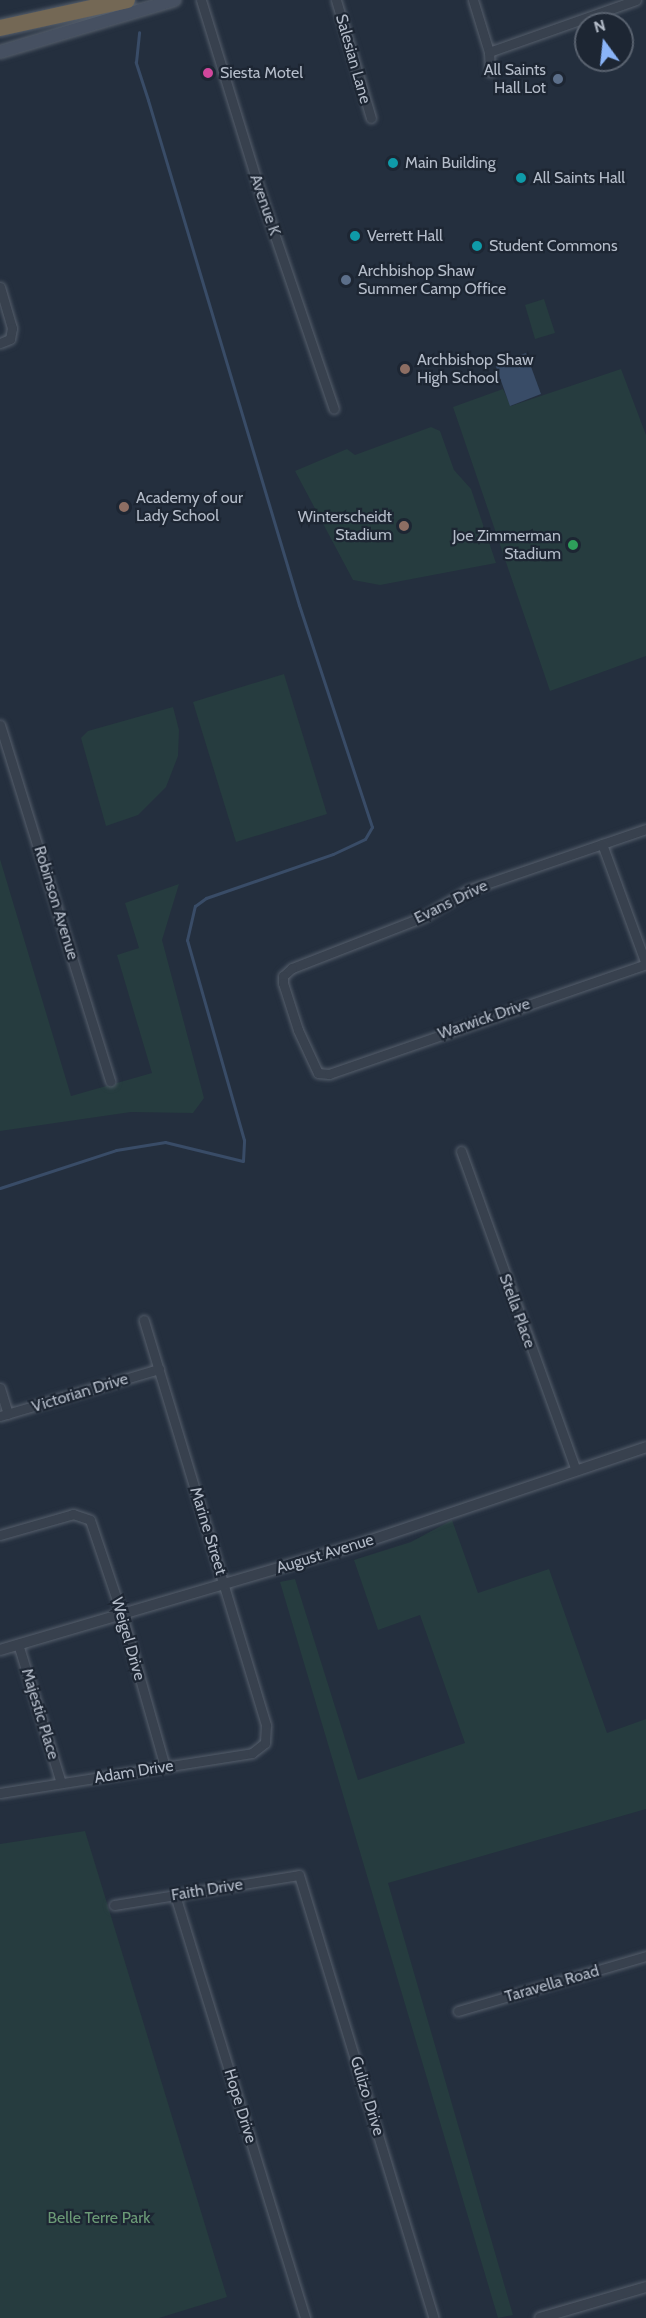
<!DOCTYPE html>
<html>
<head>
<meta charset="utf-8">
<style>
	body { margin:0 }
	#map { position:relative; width:646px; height:2318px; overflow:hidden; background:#242f3e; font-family:Cabin,sans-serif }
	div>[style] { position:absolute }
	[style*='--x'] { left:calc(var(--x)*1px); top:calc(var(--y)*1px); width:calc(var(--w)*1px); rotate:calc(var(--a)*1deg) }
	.green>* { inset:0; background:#263c3f }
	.water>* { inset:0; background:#394c67 }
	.stream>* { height:3px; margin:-1.5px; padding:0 1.5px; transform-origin:1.5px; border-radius:1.5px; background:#394c67 }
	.roads { filter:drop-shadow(0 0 2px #565f6c) drop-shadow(0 0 2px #565f6c) }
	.minor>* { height:9px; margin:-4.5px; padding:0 4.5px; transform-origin:4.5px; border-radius:4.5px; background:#38414e }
	.tertiary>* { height:10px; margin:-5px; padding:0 5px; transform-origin:5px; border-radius:5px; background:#38414e }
	.secondary>* { height:12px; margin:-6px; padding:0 6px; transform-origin:6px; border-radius:6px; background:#465061 }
	.motorway>* { height:16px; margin:-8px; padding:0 8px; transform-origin:8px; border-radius:8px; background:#746855 }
	.dots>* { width:16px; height:16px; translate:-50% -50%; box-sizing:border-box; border:3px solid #1d2633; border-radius:50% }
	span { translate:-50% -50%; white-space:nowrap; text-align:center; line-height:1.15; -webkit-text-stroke:4.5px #1d2633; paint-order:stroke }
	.street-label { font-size:16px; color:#b4bcc9 }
	.poi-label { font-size:16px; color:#b4bcc9 }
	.right { translate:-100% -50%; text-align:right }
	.left { translate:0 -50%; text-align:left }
	.park-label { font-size:16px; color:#6b9a76 }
	.north { position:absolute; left:574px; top:12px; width:60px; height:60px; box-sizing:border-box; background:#1d2633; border:2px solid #59626f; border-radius:50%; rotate:345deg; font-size:16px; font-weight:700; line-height:24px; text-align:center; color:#b4bcc9 }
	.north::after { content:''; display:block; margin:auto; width:21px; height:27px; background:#8ab4f8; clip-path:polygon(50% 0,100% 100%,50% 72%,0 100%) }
</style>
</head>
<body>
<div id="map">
	<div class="green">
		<i style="clip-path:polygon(544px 299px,555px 333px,535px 339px,525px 305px)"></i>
		<i style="clip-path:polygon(621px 369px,646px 435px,646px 656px,550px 691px,453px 407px,503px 389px,511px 406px)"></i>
		<i style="clip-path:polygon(431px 427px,440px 431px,454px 470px,471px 489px,496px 563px,380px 585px,353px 580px,295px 471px,347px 449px,355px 455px)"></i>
		<i style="clip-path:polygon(284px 674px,327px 814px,236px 842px,193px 702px)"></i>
		<i style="clip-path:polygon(173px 707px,179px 730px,178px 756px,166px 787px,138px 815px,106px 826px,81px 738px,88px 731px)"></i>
		<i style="clip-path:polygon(0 859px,71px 1096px,152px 1073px,117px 955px,139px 948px,125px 903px,179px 884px,162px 940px,204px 1098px,193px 1113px,131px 1112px,0 1131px)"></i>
		<i style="clip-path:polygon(452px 1520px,478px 1593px,549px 1569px,607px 1733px,646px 1719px,646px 1809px,388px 1883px,513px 2315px,498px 2318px,280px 1582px,295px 1579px,358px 1780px,465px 1743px,420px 1615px,378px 1630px,354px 1560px,411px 1542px)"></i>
		<i style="clip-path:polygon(85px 1831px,227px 2297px,159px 2318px,0 2318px,0 1844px)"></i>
	</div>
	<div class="water">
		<i style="clip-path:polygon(526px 353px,541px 394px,510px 406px,495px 364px)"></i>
	</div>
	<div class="stream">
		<i style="--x:0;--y:1188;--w:122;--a:-18.1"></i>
		<i style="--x:116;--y:1150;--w:50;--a:-9.3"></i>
		<i style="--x:165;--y:1142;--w:80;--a:13.7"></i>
		<i style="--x:243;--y:1161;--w:21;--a:-87"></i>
		<i style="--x:244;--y:1140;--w:208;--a:-105.9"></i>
		<i style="--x:187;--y:940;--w:35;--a:-77"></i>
		<i style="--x:195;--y:906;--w:14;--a:-36"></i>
		<i style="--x:206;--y:898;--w:134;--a:-19.1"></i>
		<i style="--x:333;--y:854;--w:35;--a:-25"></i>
		<i style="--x:365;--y:839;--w:14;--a:-60"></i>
		<i style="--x:372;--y:827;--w:234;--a:-108.2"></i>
		<i style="--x:299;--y:605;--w:527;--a:-106.65"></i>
		<i style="--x:148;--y:100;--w:40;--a:-108"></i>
		<i style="--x:136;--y:62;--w:30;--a:-84"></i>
	</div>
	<div class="roads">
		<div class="minor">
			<i style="--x:201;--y:0;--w:198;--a:72.9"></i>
			<i style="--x:259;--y:189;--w:232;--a:71.2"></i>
			<i style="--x:336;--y:0;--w:123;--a:73.5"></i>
			<i style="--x:473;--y:0;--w:54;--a:72.9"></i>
			<i style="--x:489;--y:52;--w:20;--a:87"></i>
			<i style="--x:489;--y:52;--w:156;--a:-19.5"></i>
			<i style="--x:0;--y:287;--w:43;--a:73.7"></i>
			<i style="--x:12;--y:328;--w:11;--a:100"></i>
			<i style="--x:10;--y:339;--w:11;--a:158"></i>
			<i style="--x:0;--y:725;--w:373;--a:72.8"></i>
			<i style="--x:646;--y:829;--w:188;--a:161.1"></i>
			<i style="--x:468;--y:890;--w:52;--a:149"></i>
			<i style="--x:423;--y:917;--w:141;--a:158.7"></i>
			<i style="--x:292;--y:968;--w:12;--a:138"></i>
			<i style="--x:283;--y:976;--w:7;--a:90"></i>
			<i style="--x:283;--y:983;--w:49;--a:72.3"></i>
			<i style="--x:298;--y:1030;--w:47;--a:65.1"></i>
			<i style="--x:318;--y:1073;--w:11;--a:5"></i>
			<i style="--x:329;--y:1074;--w:336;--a:-19.1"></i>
			<i style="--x:602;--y:844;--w:128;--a:69.9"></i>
			<i style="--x:461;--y:1151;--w:339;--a:70.2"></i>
			<i style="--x:0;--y:1388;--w:27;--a:73"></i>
			<i style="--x:0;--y:1416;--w:166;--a:-16.5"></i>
			<i style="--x:0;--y:1535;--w:76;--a:-16"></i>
			<i style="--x:73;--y:1514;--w:18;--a:19"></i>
			<i style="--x:90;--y:1520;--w:100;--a:71.4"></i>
			<i style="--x:122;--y:1615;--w:158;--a:74.2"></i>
			<i style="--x:18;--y:1644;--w:145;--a:72.8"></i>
			<i style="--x:0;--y:1793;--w:255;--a:-9"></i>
			<i style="--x:252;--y:1753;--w:16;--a:-38"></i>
			<i style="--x:265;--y:1743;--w:18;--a:-87"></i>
			<i style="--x:266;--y:1725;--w:423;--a:-106.8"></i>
			<i style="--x:175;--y:1895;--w:443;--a:72.9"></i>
			<i style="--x:114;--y:1905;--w:187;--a:-9.2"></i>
			<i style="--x:299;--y:1875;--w:463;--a:73.1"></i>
			<i style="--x:458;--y:2011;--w:196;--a:-16.3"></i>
		</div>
		<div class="tertiary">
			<i style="--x:0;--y:1650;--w:366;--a:-16.4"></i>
			<i style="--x:351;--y:1547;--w:311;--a:-18.7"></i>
			<i style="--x:540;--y:2318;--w:110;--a:-16.3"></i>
		</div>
		<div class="secondary">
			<i style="--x:0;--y:52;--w:182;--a:-16.6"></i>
		</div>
		<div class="motorway">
			<i style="--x:0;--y:28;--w:130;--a:-12.4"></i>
		</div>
	</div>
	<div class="dots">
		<i style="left:208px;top:73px;background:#d1479c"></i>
		<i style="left:558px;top:79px;background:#5c6f8a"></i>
		<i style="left:393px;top:163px;background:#0f9aa8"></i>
		<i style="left:521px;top:178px;background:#0f9aa8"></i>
		<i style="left:355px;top:236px;background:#0f9aa8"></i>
		<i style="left:477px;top:246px;background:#0f9aa8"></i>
		<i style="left:346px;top:280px;background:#5c6f8a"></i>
		<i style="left:405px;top:369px;background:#8d6e63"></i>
		<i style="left:124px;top:507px;background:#8d6e63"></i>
		<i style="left:404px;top:526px;background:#8d6e63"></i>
		<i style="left:573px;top:545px;background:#2e9e5b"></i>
	</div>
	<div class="street-label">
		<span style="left:353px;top:59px;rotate:74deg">Salesian Lane</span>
		<span style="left:265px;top:205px;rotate:71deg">Avenue K</span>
		<span style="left:451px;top:902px;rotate:-26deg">Evans Drive</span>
		<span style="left:56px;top:903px;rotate:73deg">Robinson Avenue</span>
		<span style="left:484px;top:1019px;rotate:-19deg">Warwick Drive</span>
		<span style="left:517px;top:1311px;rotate:70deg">Stella Place</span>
		<span style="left:80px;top:1393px;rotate:-17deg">Victorian Drive</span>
		<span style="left:208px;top:1531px;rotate:73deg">Marine Street</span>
		<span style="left:325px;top:1554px;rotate:-17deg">August Avenue</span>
		<span style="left:128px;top:1639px;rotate:74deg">Weigel Drive</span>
		<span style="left:40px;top:1714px;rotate:73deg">Majestic Place</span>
		<span style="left:134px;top:1772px;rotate:-9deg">Adam Drive</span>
		<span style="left:207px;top:1890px;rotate:-9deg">Faith Drive</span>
		<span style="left:552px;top:1984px;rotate:-16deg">Taravella Road</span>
		<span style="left:367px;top:2096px;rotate:73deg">Gulizo Drive</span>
		<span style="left:240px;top:2106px;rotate:73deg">Hope Drive</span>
	</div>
	<div class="poi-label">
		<span class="right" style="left:546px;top:79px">All Saints<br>Hall Lot</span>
		<span class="left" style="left:220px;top:73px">Siesta Motel</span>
		<span class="left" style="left:405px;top:163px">Main Building</span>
		<span class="left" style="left:533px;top:178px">All Saints Hall</span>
		<span class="left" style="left:367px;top:236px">Verrett Hall</span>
		<span class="left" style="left:489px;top:246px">Student Commons</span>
		<span class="left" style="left:358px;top:280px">Archbishop Shaw<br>Summer Camp Office</span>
		<span class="left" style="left:417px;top:369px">Archbishop Shaw<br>High School</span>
		<span class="left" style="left:136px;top:507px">Academy of our<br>Lady School</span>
		<span class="right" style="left:392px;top:526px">Winterscheidt<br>Stadium</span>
		<span class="right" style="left:561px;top:545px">Joe Zimmerman<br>Stadium</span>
	</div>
	<div class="park-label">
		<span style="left:99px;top:2218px">Belle Terre Park</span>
	</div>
	<div class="north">N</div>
</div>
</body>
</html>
